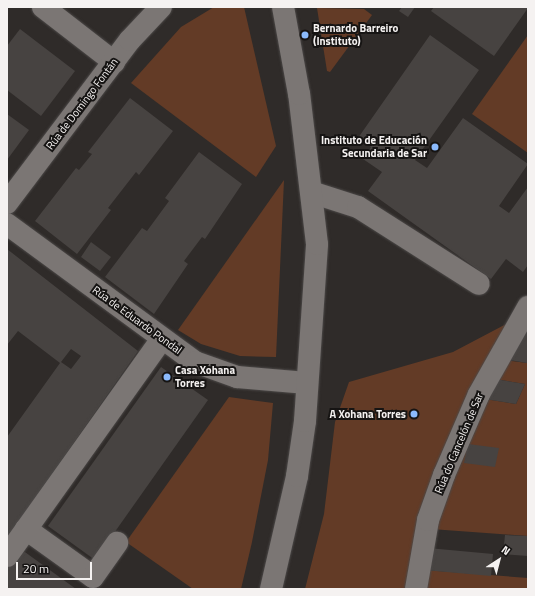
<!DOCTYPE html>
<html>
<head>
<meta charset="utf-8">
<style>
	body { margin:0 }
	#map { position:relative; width:535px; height:596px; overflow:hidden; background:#2f2b29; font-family:"Titillium Web",sans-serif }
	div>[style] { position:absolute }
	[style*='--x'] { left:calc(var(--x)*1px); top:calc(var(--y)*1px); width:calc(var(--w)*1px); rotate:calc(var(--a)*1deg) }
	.green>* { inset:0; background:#633b26 }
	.building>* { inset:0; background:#474341 }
	.roads { filter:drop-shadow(0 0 1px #4c4948) drop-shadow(0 0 1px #4c4948) }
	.minor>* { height:22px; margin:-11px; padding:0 11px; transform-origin:11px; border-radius:11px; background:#7b7674 }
	.dots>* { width:11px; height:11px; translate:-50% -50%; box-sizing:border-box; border:2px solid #161413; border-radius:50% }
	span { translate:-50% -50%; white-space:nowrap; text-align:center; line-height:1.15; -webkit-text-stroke:4px #161413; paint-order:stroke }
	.poi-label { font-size:11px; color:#f5f2f1; font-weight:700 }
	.left { translate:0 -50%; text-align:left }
	.right { translate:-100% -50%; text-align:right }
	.street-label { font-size:11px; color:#f5f2f1 }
	.frame { position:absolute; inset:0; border:8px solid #f5f2f1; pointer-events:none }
	.north { position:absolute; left:479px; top:540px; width:40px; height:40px; -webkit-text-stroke:3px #161413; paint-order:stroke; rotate:36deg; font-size:11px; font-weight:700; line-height:16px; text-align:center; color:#f5f2f1 }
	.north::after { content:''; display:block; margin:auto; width:14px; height:18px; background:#f5f2f1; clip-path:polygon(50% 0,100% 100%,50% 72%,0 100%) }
	.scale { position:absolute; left:16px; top:562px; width:76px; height:18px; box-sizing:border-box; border:2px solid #f5f2f1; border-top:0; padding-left:5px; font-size:12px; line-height:14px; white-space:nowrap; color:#f5f2f1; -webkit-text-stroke:3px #161413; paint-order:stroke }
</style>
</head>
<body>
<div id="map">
	<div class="green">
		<i style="clip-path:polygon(214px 7px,244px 7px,276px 146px,256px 177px,131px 83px,181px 27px)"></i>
		<i style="clip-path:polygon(317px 8px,364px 9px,372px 15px,330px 72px,327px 71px)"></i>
		<i style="clip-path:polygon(528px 35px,528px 153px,472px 114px)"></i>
		<i style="clip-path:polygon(284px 180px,276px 357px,240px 356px,201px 344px,178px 330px)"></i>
		<i style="clip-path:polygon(512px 321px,408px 589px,305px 589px,324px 514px,335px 422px,349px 382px,453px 352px)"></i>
		<i style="clip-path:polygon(528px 358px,528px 536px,431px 529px,485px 399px,516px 404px,525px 384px,495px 379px,505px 360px,527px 363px)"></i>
		<i style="clip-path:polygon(229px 397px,273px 403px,268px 460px,252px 542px,241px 589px,193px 589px,126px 542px)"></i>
		<i style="clip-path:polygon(424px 570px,528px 578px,528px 589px,421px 589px)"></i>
	</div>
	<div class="building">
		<i style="clip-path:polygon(402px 7px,415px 7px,408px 17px,399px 11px)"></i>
		<i style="clip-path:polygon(434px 7px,528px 7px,528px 8px,494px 56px,431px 11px)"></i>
		<i style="clip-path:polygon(20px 29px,75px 71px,41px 116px,7px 90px,7px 46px)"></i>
		<i style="clip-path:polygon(430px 35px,479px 70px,415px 160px,427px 168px,463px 118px,528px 164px,499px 206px,509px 213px,528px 187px,528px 265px,523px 272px,506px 259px,491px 279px,368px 191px,382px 172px,363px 159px,371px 147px,358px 138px)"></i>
		<i style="clip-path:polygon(130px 98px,173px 131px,139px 175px,136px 172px,108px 208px,111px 210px,77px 254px,35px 221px,76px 168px,79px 170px,92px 154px,88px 152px)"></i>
		<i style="clip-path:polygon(7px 114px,29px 130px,7px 160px)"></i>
		<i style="clip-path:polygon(199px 152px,242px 184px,205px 239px,202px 237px,184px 261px,188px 264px,154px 314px,105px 277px,142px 228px,147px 231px,169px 201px,165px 198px)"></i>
		<i style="clip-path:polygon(91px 242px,111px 257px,100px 271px,81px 257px)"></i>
		<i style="clip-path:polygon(evenodd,7px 249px,138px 351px,7px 538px,7px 437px,60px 363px,18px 331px,7px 345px,7px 249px,71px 349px,81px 356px,71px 369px,61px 362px,71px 349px)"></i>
		<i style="clip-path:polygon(528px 315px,527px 363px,503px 359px)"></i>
		<i style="clip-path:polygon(161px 367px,208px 400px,95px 560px,48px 526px)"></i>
		<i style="clip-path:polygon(495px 379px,525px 384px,516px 404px,485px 399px)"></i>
		<i style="clip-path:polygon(468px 444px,499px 448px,495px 467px,464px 463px)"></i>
		<i style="clip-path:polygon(505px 535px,528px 536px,528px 556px,503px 554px)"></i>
		<i style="clip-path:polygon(18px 547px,76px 589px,7px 589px,7px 563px)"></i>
		<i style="clip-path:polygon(428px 548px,493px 554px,491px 576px,424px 570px)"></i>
	</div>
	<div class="roads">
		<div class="minor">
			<i style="--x:43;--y:7;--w:90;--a:37.8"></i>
			<i style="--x:311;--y:192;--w:49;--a:17.7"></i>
			<i style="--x:358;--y:207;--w:143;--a:32.5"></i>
			<i style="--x:7;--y:203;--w:204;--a:-53"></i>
			<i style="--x:130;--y:40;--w:45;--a:-46.8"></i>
			<i style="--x:7;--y:224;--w:233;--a:36.3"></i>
			<i style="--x:195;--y:362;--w:45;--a:19.7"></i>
			<i style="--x:237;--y:377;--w:70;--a:4.9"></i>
			<i style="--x:26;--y:529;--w:82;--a:35.6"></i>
			<i style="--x:93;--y:577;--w:42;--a:-54.8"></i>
			<i style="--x:7;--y:556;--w:267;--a:-54.5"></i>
			<i style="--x:271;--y:589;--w:116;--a:-77"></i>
			<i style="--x:297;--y:476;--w:56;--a:-81.7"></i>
			<i style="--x:305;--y:421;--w:177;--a:-86.1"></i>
			<i style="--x:317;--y:244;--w:151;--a:-96.8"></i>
			<i style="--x:299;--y:94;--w:88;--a:-100.4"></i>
			<i style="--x:416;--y:589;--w:70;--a:-80.1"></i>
			<i style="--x:428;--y:520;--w:48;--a:-70.4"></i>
			<i style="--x:444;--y:475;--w:88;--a:-66.6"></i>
			<i style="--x:479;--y:394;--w:100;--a:-60.6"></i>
		</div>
	</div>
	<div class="dots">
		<i style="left:305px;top:35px;background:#8bbafc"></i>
		<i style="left:435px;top:147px;background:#8bbafc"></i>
		<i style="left:167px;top:377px;background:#8bbafc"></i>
		<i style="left:414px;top:414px;background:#8bbafc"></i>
	</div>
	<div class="poi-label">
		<span class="left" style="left:313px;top:35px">Bernardo Barreiro<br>(Instituto)</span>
		<span class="right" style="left:427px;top:147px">Instituto de Educación<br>Secundaria de Sar</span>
		<span class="left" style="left:175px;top:377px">Casa Xohana<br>Torres</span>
		<span class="right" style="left:406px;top:414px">A Xohana Torres</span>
	</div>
	<div class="street-label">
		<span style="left:82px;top:104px;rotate:-53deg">Rúa de Domingo Fontán</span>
		<span style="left:137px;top:320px;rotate:36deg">Rúa de Eduardo Pondal</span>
		<span style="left:459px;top:443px;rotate:-67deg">Rúa do Cancelón de Sar</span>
	</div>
	<div class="frame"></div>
	<div class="north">N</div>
	<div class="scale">20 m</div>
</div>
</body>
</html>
